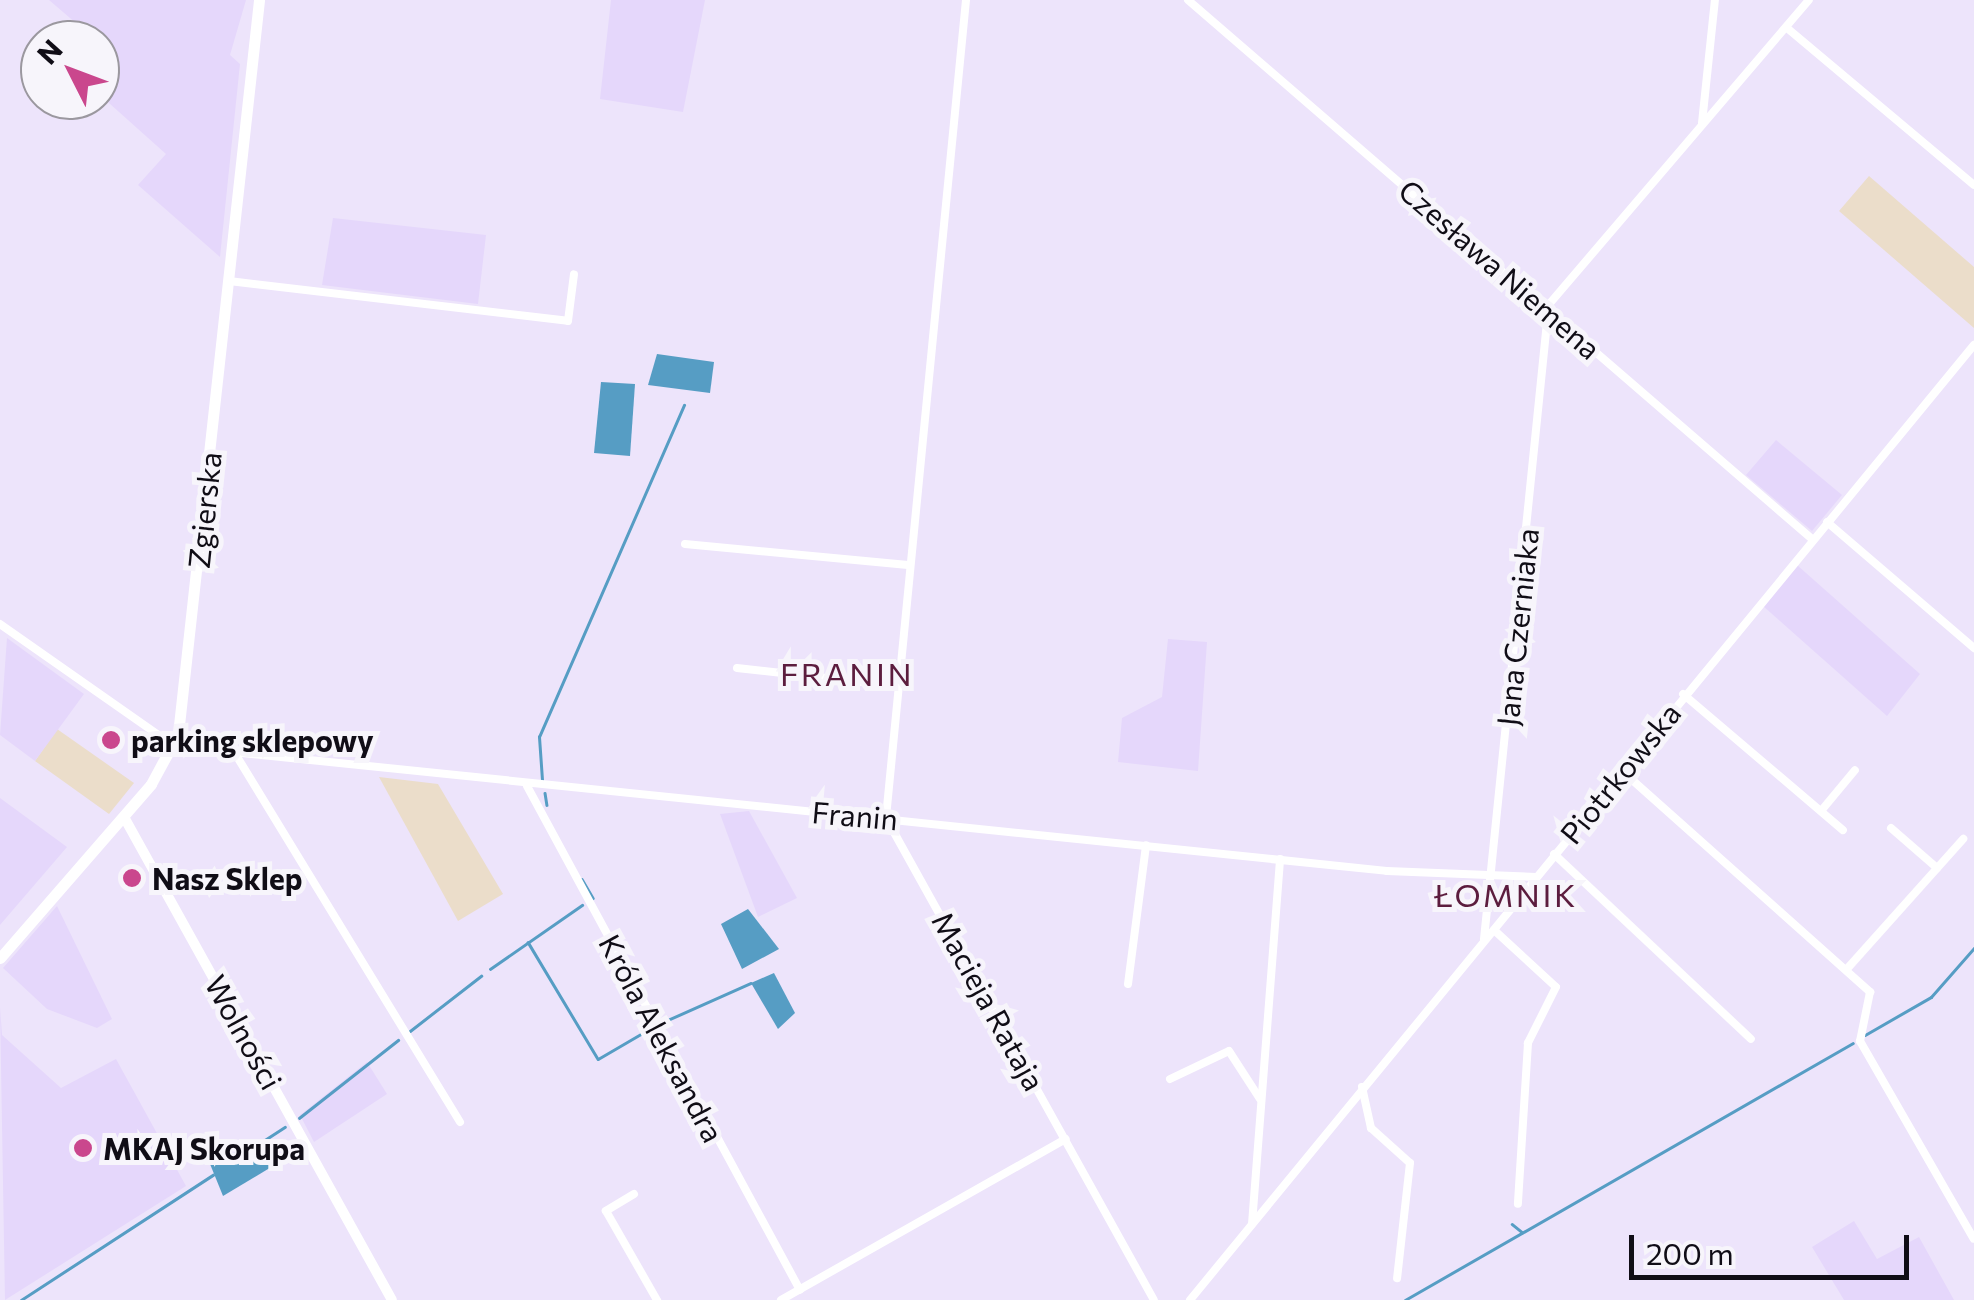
<!DOCTYPE html>
<html>
<head>
<meta charset="utf-8">
<style>
	body { margin:0 }
	#map { position:relative; width:1974px; height:1300px; overflow:hidden; background:#ede4fb; font-family:Commissioner,sans-serif }
	div>[style] { position:absolute }
	[style*='--x'] { left:calc(var(--x)*1px); top:calc(var(--y)*1px); width:calc(var(--w)*1px); rotate:calc(var(--a)*1deg) }
	.commercial>* { inset:0; background:#ebddca }
	.built>* { inset:0; background:#e5d7fb }
	.water>* { inset:0; background:#569dc4 }
	.stream>* { height:2.5px; margin:-1.25px; padding:0 1.25px; transform-origin:1.25px; border-radius:1.25px; background:#569dc4 }
	.minor>* { height:8px; margin:-4px; padding:0 4px; transform-origin:4px; border-radius:4px; background:#fff }
	.tertiary>* { height:10px; margin:-5px; padding:0 5px; transform-origin:5px; border-radius:5px; background:#fff }
	.secondary>* { height:11px; margin:-5.5px; padding:0 5.5px; transform-origin:5.5px; border-radius:5.5px; background:#fff }
	.dots>* { width:28px; height:28px; translate:-50% -50%; box-sizing:border-box; border:5px solid #f7f5fb; border-radius:50% }
	span { translate:-50% -50%; white-space:nowrap; text-align:center; line-height:1.15; -webkit-text-stroke:10px #f7f5fb; paint-order:stroke }
	.street-label { font-size:30px; color:#100d16 }
	.poi-label { font-size:30px; color:#100d16; font-weight:700 }
	.left { translate:0 -50%; text-align:left }
	.neighbourhood-label { font-size:32px; color:#5c1d3e; letter-spacing:2.5px }
	.north { position:absolute; left:20px; top:20px; width:100px; height:100px; box-sizing:border-box; background:#f7f5fb; border:2px solid #9b989f; border-radius:50%; rotate:312deg; font-size:28px; font-weight:700; line-height:40px; text-align:center; color:#100d16 }
	.north::after { content:''; display:block; margin:auto; width:35px; height:45px; background:#ca478d; clip-path:polygon(50% 0,100% 100%,50% 72%,0 100%) }
	.scale { position:absolute; left:1629px; top:1235px; width:280px; height:45px; box-sizing:border-box; border:5px solid #100d16; border-top:0; padding-left:12px; font-size:30px; line-height:35px; white-space:nowrap; color:#100d16; -webkit-text-stroke:8px #f7f5fb; paint-order:stroke }
</style>
</head>
<body>
<div id="map">
	<div class="commercial">
		<i style="clip-path:polygon(1869px 176px,1974px 267px,1974px 328px,1839px 211px)"></i>
		<i style="clip-path:polygon(57px 729px,134px 783px,109px 814px,35px 761px)"></i>
		<i style="clip-path:polygon(379px 777px,438px 784px,503px 894px,458px 921px)"></i>
	</div>
	<div class="built">
		<i style="clip-path:polygon(49px 0,246px 0,230px 55px,240px 64px,220px 257px,138px 185px,166px 154px,100px 95px,119px 60px)"></i>
		<i style="clip-path:polygon(611px 0,705px 0,683px 112px,600px 99px)"></i>
		<i style="clip-path:polygon(333px 218px,486px 235px,478px 304px,322px 285px)"></i>
		<i style="clip-path:polygon(1776px 440px,1842px 495px,1812px 531px,1746px 475px)"></i>
		<i style="clip-path:polygon(1797px 565px,1920px 674px,1887px 716px,1763px 606px)"></i>
		<i style="clip-path:polygon(7px 638px,84px 694px,35px 761px,0 735px)"></i>
		<i style="clip-path:polygon(1168px 639px,1207px 642px,1198px 771px,1118px 762px,1122px 718px,1162px 697px)"></i>
		<i style="clip-path:polygon(0 798px,67px 847px,0 925px)"></i>
		<i style="clip-path:polygon(749px 811px,797px 898px,758px 917px,720px 814px)"></i>
		<i style="clip-path:polygon(57px 906px,112px 1019px,97px 1028px,47px 1009px,3px 968px)"></i>
		<i style="clip-path:polygon(0 1007px,2px 1035px,61px 1088px,116px 1059px,186px 1186px,5px 1300px)"></i>
		<i style="clip-path:polygon(367px 1062px,387px 1094px,314px 1142px,300px 1115px)"></i>
		<i style="clip-path:polygon(1854px 1221px,1877px 1259px,1919px 1237px,1954px 1300px,1844px 1300px,1812px 1247px)"></i>
	</div>
	<div class="water">
		<i style="clip-path:polygon(657px 354px,714px 362px,710px 393px,648px 385px)"></i>
		<i style="clip-path:polygon(601px 382px,635px 384px,630px 456px,594px 453px)"></i>
		<i style="clip-path:polygon(748px 909px,779px 949px,742px 969px,721px 924px)"></i>
		<i style="clip-path:polygon(774px 973px,795px 1013px,778px 1029px,751px 983px)"></i>
		<i style="clip-path:polygon(253px 1144px,273px 1166px,223px 1196px,210px 1164px)"></i>
	</div>
	<div class="stream">
		<i style="--x:542;--y:780;--w:43;--a:-94"></i>
		<i style="--x:539;--y:737;--w:362;--a:-66.4"></i>
		<i style="--x:545;--y:793;--w:12;--a:81"></i>
		<i style="--x:582;--y:879;--w:22;--a:60"></i>
		<i style="--x:528;--y:942;--w:136;--a:59.1"></i>
		<i style="--x:598;--y:1059;--w:61;--a:-30.3"></i>
		<i style="--x:490;--y:969;--w:112;--a:-34.8"></i>
		<i style="--x:661;--y:1023;--w:98;--a:-24"></i>
		<i style="--x:410;--y:1031;--w:90;--a:-37.8"></i>
		<i style="--x:1865;--y:1035;--w:76;--a:-29.9"></i>
		<i style="--x:1931;--y:997;--w:65;--a:-48.7"></i>
		<i style="--x:299;--y:1118;--w:126;--a:-38.2"></i>
		<i style="--x:257;--y:1145;--w:33;--a:-33"></i>
		<i style="--x:1512;--y:1224;--w:13;--a:39"></i>
		<i style="--x:21;--y:1300;--w:229;--a:-33.1"></i>
		<i style="--x:1405;--y:1300;--w:516;--a:-29.84"></i>
	</div>
	<div class="minor">
		<i style="--x:966;--y:0;--w:822;--a:95.59"></i>
		<i style="--x:886;--y:818;--w:551;--a:60.93"></i>
		<i style="--x:1188;--y:0;--w:825;--a:40.82"></i>
		<i style="--x:1787;--y:28;--w:244;--a:40"></i>
		<i style="--x:1702;--y:123;--w:124;--a:-84"></i>
		<i style="--x:229;--y:281;--w:341;--a:6.7"></i>
		<i style="--x:568;--y:321;--w:47;--a:-82.7"></i>
		<i style="--x:1545;--y:309;--w:406;--a:-49.5"></i>
		<i style="--x:1827;--y:522;--w:194;--a:40.6"></i>
		<i style="--x:685;--y:544;--w:224;--a:5.4"></i>
		<i style="--x:0;--y:624;--w:213;--a:35"></i>
		<i style="--x:174;--y:746;--w:1219;--a:5.88"></i>
		<i style="--x:1387;--y:871;--w:149;--a:2.3"></i>
		<i style="--x:737;--y:668;--w:162;--a:6.4"></i>
		<i style="--x:1683;--y:694;--w:210;--a:40.4"></i>
		<i style="--x:236;--y:755;--w:430;--a:58.6"></i>
		<i style="--x:1621;--y:770;--w:334;--a:41.7"></i>
		<i style="--x:1870;--y:992;--w:50;--a:101.5"></i>
		<i style="--x:1860;--y:1041;--w:228;--a:60.1"></i>
		<i style="--x:527;--y:786;--w:573;--a:61.56"></i>
		<i style="--x:1821;--y:811;--w:53;--a:-50.3"></i>
		<i style="--x:1891;--y:828;--w:61;--a:41"></i>
		<i style="--x:1554;--y:854;--w:270;--a:43.2"></i>
		<i style="--x:1494;--y:930;--w:84;--a:42.6"></i>
		<i style="--x:1556;--y:987;--w:63;--a:116.6"></i>
		<i style="--x:1528;--y:1043;--w:161;--a:93.6"></i>
		<i style="--x:1484;--y:939;--w:630;--a:-84.17"></i>
		<i style="--x:1846;--y:970;--w:176;--a:-48.2"></i>
		<i style="--x:1128;--y:984;--w:140;--a:-82.6"></i>
		<i style="--x:1170;--y:1079;--w:65;--a:-25.4"></i>
		<i style="--x:1229;--y:1051;--w:57;--a:57.1"></i>
		<i style="--x:1362;--y:1087;--w:42;--a:77.6"></i>
		<i style="--x:1371;--y:1128;--w:52;--a:41.9"></i>
		<i style="--x:1410;--y:1163;--w:116;--a:96.4"></i>
		<i style="--x:634;--y:1194;--w:33;--a:149"></i>
		<i style="--x:606;--y:1211;--w:103;--a:60.2"></i>
		<i style="--x:1252;--y:1224;--w:366;--a:-85.6"></i>
		<i style="--x:781;--y:1300;--w:327;--a:-29.5"></i>
		<i style="--x:1190;--y:1300;--w:1236;--a:-50.62"></i>
	</div>
	<div class="tertiary">
		<i style="--x:124;--y:817;--w:552;--a:60.98"></i>
	</div>
	<div class="secondary">
		<i style="--x:0;--y:958;--w:230;--a:-49"></i>
		<i style="--x:151;--y:784;--w:57;--a:-61.6"></i>
		<i style="--x:178;--y:734;--w:738;--a:-83.7"></i>
	</div>
	<div class="dots">
		<i style="left:111px;top:740px;background:#ca478d"></i>
		<i style="left:132px;top:878px;background:#ca478d"></i>
		<i style="left:83px;top:1148px;background:#ca478d"></i>
	</div>
	<div class="street-label">
		<span style="left:1500px;top:269px;rotate:41deg">Czesława Niemena</span>
		<span style="left:204px;top:510px;rotate:-84deg">Zgierska</span>
		<span style="left:1517px;top:627px;rotate:-84deg">Jana Czerniaka</span>
		<span style="left:1620px;top:773px;rotate:-51deg">Piotrkowska</span>
		<span style="left:855px;top:815px;rotate:5deg">Franin</span>
		<span style="left:989px;top:1001px;rotate:61deg">Macieja Rataja</span>
		<span style="left:244px;top:1032px;rotate:61deg">Wolności</span>
		<span style="left:662px;top:1038px;rotate:62deg">Króla Aleksandra</span>
	</div>
	<div class="poi-label">
		<span class="left" style="left:131px;top:740px">parking sklepowy</span>
		<span class="left" style="left:152px;top:878px">Nasz Sklep</span>
		<span class="left" style="left:103px;top:1148px">MKAJ Skorupa</span>
	</div>
	<div class="neighbourhood-label">
		<span style="left:847px;top:673px">FRANIN</span>
		<span style="left:1506px;top:894px">ŁOMNIK</span>
	</div>
	<div class="north">N</div>
	<div class="scale">200 m</div>
</div>
</body>
</html>
